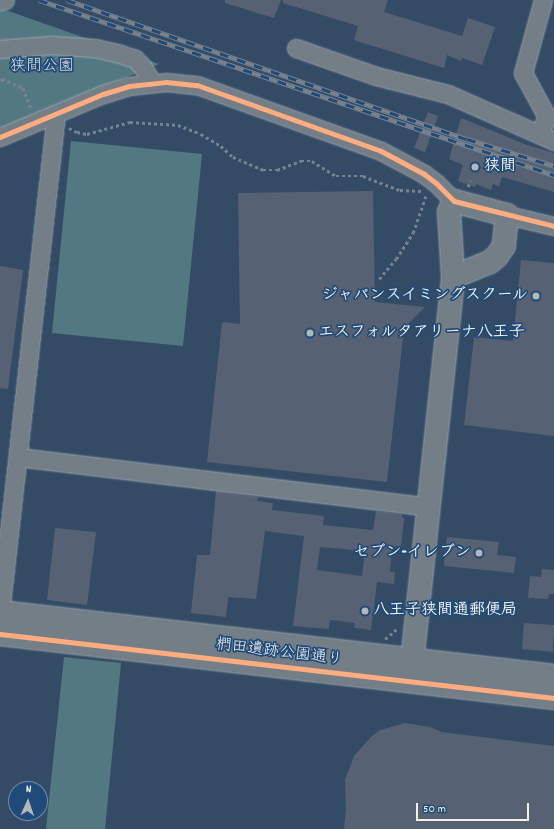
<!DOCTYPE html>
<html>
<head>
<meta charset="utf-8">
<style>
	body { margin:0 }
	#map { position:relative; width:554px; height:829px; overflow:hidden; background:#344b65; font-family:Dekko,"Klee One",sans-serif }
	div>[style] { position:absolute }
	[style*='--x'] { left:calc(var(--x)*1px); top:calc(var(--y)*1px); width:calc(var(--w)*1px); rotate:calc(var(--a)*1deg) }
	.green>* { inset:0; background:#527982 }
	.building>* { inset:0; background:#566273 }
	.path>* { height:2.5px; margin-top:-1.25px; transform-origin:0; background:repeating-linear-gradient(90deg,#78838f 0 3px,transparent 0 6px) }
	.roads { filter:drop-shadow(0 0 1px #9ba5af) drop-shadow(0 0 1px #9ba5af) }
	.street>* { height:17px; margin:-8.5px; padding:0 8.5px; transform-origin:8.5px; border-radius:8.5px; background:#737e87 }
	.secondary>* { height:22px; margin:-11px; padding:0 11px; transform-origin:11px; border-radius:11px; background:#737e87 }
	.rail>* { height:4.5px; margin-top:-2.25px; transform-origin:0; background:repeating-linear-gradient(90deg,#1f4a7a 0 9px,#78838f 0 18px); box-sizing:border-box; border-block:1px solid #78838f }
	.cycleway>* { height:5px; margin:-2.5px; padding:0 2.5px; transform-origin:2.5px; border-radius:2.5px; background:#ffac80 }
	.dots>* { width:11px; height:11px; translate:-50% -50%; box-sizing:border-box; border:2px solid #1f4a7a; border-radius:50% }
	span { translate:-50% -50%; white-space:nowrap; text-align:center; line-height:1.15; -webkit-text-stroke:3.5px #1f4a7a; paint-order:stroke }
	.park-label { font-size:16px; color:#dce0d9 }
	.poi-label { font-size:16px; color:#f4f1e8; font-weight:700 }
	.left { translate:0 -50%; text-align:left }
	.right { translate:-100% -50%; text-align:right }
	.street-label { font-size:16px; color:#f4f1e8 }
	.north { position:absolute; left:8px; top:781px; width:40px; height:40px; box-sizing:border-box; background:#1f4a7a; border:1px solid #748da6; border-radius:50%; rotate:3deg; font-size:11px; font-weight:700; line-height:16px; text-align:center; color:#f4f1e8 }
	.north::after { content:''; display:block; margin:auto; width:14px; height:18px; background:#b1b7ba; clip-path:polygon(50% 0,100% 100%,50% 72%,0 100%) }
	.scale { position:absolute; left:416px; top:803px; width:113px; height:18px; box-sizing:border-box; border:2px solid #f4f1e8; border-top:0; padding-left:5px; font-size:12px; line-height:14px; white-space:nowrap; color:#f4f1e8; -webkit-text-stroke:3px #1f4a7a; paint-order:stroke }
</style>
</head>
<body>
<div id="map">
	<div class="green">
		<i style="clip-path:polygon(0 8px,159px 64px,0 129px)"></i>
		<i style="clip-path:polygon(71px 141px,202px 154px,183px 346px,52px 333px)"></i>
		<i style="clip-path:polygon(64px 657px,121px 663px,105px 829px,46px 829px)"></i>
	</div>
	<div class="building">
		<i style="clip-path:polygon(225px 0,281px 0,274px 18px,225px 3px)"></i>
		<i style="clip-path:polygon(283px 0,388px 0,384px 12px,462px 36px,468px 18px,495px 27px,482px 65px,462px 58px,461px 61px,447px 55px,444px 68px,354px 40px,358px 26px,283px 3px)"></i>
		<i style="clip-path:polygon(428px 112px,438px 116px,425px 152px,414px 148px)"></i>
		<i style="clip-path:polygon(461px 118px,527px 145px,554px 153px,554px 192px,502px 177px,499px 186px,493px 184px,491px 190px,476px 184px,475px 187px,458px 181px,463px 165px,449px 159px)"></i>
		<i style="clip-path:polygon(373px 191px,375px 302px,425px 307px,404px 328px,387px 482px,207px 462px,222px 322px,240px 324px,238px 193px)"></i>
		<i style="clip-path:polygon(521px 260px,554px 263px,554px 436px,464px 425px,474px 337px,513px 341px)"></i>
		<i style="clip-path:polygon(0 266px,23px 270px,8px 389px,0 388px)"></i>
		<i style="clip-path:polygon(evenodd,216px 491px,258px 497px,257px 501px,273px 503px,272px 510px,324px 516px,323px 525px,373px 530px,376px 511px,401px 514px,404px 519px,401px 547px,392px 546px,390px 572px,395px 572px,394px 584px,377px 582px,371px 630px,354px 628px,355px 623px,330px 620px,329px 629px,293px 626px,304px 536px,265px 531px,256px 599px,228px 597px,226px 617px,191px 613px,197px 555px,210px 555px,216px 491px,320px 547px,365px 551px,362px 576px,317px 570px,320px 547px)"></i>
		<i style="clip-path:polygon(55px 528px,96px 532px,87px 605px,47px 600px)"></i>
		<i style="clip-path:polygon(447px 537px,499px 542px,497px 555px,516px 557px,514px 573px,444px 566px)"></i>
		<i style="clip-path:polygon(542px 569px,554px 570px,554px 594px,549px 594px,548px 599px,528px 598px,530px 576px,541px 577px)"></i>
		<i style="clip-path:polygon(524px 623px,554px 625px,553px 652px,522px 649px)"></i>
		<i style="clip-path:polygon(405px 723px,430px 727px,442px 732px,554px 746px,554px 829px,344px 829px,346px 810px,345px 780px,354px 756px,371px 737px,380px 730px)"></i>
	</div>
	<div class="path">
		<i style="--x:0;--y:80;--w:2;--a:-27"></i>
		<i style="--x:2;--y:79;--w:23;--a:23"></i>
		<i style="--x:23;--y:88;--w:22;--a:68"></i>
		<i style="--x:69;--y:128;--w:9;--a:27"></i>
		<i style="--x:77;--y:132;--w:10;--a:11"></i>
		<i style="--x:87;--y:134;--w:45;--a:-15.6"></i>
		<i style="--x:130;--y:122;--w:48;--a:3.6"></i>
		<i style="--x:178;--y:125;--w:25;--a:21"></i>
		<i style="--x:201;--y:134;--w:23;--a:31"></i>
		<i style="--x:221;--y:146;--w:16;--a:43"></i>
		<i style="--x:233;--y:157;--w:33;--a:23"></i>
		<i style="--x:263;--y:170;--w:14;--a:0"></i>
		<i style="--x:277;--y:170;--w:26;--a:-21"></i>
		<i style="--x:301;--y:161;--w:11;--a:0"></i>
		<i style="--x:312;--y:161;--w:28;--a:32"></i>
		<i style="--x:336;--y:176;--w:27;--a:0"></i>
		<i style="--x:363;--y:176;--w:40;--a:21"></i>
		<i style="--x:400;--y:190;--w:21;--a:3"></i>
		<i style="--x:468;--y:187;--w:7;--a:-74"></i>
		<i style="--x:379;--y:279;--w:26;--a:-50"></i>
		<i style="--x:396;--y:259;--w:31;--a:-57"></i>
		<i style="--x:413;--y:233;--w:39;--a:-71"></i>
		<i style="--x:385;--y:639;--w:16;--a:-40"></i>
	</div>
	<div class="roads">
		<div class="street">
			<i style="--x:0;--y:1;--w:5;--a:-11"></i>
			<i style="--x:296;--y:48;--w:85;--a:19.3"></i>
			<i style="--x:376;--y:76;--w:74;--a:14"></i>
			<i style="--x:448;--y:94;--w:116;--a:23.9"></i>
			<i style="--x:0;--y:49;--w:51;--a:-4.5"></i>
			<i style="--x:51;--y:45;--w:44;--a:3.9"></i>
			<i style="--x:95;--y:48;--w:26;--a:13"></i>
			<i style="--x:120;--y:54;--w:16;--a:18"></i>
			<i style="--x:135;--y:59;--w:10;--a:45"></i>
			<i style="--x:142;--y:66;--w:19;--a:58"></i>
			<i style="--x:539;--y:134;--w:19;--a:-65"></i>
			<i style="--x:547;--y:117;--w:50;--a:-118.6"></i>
			<i style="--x:523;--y:73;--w:76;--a:-74.7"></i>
			<i style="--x:0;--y:137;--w:112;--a:-22.7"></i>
			<i style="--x:103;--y:94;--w:27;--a:-17"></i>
			<i style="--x:129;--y:86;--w:37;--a:-6"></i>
			<i style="--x:166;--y:82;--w:31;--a:6"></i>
			<i style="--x:197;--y:85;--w:195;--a:19.7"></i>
			<i style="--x:381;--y:151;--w:49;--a:28.1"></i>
			<i style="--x:424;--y:174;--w:15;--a:37"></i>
			<i style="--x:436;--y:183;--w:25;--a:45"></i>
			<i style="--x:507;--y:215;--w:48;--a:13.2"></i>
			<i style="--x:18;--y:457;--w:414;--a:6.9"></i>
			<i style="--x:0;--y:613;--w:502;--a:-83.6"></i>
		</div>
		<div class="secondary">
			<i style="--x:0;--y:612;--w:558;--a:6.59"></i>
			<i style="--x:0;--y:634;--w:558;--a:6.59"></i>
			<i style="--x:410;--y:681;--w:406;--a:-83.9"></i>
			<i style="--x:453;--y:277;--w:65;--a:-93.5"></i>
			<i style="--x:449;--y:212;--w:12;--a:-66"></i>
			<i style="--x:454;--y:201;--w:55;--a:14.8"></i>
			<i style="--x:507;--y:215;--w:31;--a:96"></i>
			<i style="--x:504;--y:246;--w:12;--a:125"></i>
			<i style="--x:497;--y:256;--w:9;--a:139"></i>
			<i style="--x:490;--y:262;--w:40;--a:158"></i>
		</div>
	</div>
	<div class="rail">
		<i style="--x:39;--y:0;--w:544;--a:18.77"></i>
		<i style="--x:67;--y:0;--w:423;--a:19.2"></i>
		<i style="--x:467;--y:139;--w:91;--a:17.2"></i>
	</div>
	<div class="cycleway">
		<i style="--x:0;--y:137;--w:112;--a:-22.7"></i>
		<i style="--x:103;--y:94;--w:27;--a:-17"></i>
		<i style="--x:129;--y:86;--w:37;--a:-6"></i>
		<i style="--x:166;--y:82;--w:31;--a:6"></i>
		<i style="--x:197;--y:85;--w:195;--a:19.7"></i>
		<i style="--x:381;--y:151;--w:49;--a:28.1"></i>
		<i style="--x:424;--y:174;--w:15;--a:37"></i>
		<i style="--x:436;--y:183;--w:25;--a:45"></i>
		<i style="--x:454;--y:201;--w:103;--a:14"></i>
		<i style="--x:0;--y:634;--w:558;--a:6.59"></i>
	</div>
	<div class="dots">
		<i style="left:475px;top:167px;background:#b1b7ba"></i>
		<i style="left:536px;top:296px;background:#b1b7ba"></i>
		<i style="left:310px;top:333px;background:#b1b7ba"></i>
		<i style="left:479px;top:553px;background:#b1b7ba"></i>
		<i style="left:365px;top:611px;background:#b1b7ba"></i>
	</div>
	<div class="park-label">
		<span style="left:42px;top:67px">狭間公園</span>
	</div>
	<div class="poi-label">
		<span class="left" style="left:484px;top:167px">狭間</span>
		<span class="right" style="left:528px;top:296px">ジャパンスイミングスクール</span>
		<span class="left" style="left:318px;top:333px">エスフォルタアリーナ八王子</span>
		<span class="right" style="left:471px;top:553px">セブン-イレブン</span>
		<span class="left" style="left:373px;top:611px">八王子狭間通郵便局</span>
	</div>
	<div class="street-label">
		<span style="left:279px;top:653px;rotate:7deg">椚田遺跡公園通り</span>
	</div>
	<div class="north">N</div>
	<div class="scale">50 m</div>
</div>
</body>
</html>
